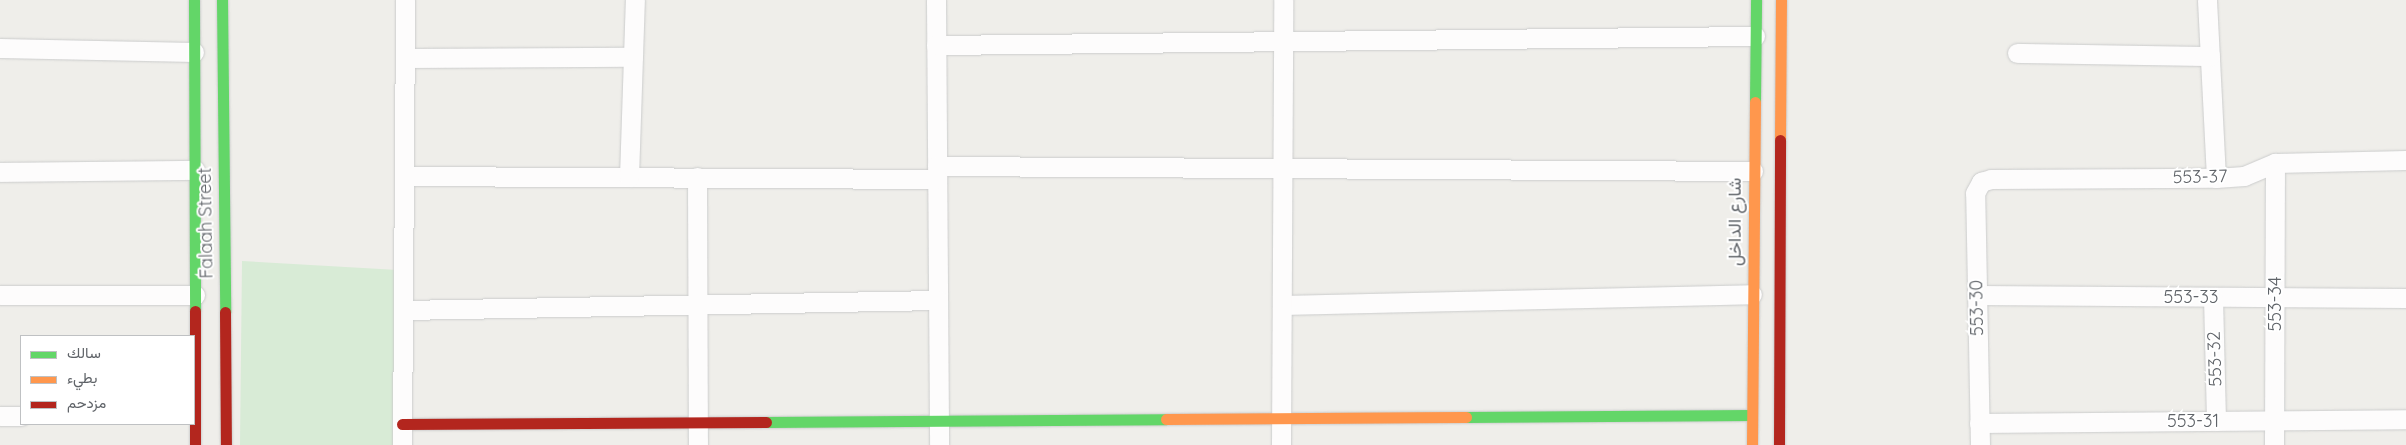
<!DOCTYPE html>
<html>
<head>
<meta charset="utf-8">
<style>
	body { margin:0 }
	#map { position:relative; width:2406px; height:445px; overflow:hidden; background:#efeeea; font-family:Quicksand,Vazirmatn,sans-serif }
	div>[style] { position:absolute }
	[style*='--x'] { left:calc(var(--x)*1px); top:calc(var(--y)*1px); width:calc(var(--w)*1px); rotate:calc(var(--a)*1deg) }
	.green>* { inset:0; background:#d8ebd6 }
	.roads { filter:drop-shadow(0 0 1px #cbcccc) drop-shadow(0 0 1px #cbcccc) }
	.street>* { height:19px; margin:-9.5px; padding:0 9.5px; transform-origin:9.5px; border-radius:9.5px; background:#fdfcfc }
	.fast>* { height:11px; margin:-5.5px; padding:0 5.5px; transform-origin:5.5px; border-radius:5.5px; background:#63d668 }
	.slow>* { height:11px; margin:-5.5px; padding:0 5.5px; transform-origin:5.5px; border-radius:5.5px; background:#ff974d }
	.jam>* { height:11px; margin:-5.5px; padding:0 5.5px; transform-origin:5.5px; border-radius:5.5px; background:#b3261e }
	span { translate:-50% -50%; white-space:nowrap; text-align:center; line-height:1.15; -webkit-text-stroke:4px #fff; paint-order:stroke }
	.street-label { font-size:18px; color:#5f6368 }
	.legend { position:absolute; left:20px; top:335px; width:175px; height:90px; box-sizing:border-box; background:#fff; border:1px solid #bfc1c3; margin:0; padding:6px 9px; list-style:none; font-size:15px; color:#5f6368 }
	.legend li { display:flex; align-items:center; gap:10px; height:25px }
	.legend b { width:25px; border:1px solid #bfc1c3 }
</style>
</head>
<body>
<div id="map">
	<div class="green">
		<i style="clip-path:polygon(242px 261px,398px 270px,393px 445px,240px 445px)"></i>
	</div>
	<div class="roads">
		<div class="street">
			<i style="--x:936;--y:0;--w:445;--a:89.6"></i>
			<i style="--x:2207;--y:0;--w:178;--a:87.1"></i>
			<i style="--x:936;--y:45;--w:819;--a:-0.63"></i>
			<i style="--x:0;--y:48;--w:194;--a:1.2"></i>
			<i style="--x:2017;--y:53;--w:193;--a:0.9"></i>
			<i style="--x:405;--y:58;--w:228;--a:-0.3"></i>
			<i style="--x:937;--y:166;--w:816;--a:0.35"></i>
			<i style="--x:0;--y:172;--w:195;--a:-0.6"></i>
			<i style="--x:404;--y:176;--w:533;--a:0.32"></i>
			<i style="--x:629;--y:177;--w:177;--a:-88.1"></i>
			<i style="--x:697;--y:177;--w:268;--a:89.8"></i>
			<i style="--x:0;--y:295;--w:195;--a:0"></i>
			<i style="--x:1977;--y:295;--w:429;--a:0.4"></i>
			<i style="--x:2213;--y:297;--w:124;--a:88.6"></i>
			<i style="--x:1282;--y:305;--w:470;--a:-1.3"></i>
			<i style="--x:403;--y:310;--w:535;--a:-1.07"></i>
			<i style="--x:0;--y:416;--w:21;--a:0"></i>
			<i style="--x:1979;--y:423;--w:427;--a:-0.5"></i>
			<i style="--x:402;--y:445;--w:445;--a:-89.6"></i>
			<i style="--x:1281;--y:445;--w:445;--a:-89.7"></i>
			<i style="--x:1980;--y:445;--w:252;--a:-91.1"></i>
			<i style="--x:1975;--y:193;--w:13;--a:-61"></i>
			<i style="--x:1981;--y:182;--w:10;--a:-17"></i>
			<i style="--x:1991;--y:179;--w:225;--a:-0.3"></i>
			<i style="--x:2216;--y:178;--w:28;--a:-4"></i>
			<i style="--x:2244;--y:176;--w:34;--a:-23"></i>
			<i style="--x:2275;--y:163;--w:131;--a:-1.3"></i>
			<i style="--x:2274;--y:445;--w:282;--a:-89.8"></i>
		</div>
		<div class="fast">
			<i style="--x:194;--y:0;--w:311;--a:89.8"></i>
			<i style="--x:222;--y:0;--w:312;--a:89.4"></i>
			<i style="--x:1755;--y:102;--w:102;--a:-89.4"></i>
			<i style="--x:1466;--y:417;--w:286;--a:-0.4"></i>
			<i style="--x:766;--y:422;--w:400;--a:-0.4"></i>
		</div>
		<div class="slow">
			<i style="--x:1780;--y:140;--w:140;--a:-89.6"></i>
			<i style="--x:1166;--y:419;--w:300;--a:-0.4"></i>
			<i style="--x:1752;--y:445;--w:343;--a:-89.5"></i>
		</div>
		<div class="jam">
			<i style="--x:195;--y:311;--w:134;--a:90"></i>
			<i style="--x:225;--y:312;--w:133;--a:89.6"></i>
			<i style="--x:402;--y:424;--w:364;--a:-0.3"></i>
			<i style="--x:1779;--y:445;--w:305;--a:-89.8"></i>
		</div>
	</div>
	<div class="street-label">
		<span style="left:2200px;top:177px;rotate:-1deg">553-37</span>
		<span style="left:1735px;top:222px;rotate:-90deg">شارع الداخل</span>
		<span style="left:206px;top:223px;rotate:-91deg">Falaah Street</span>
		<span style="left:2191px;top:297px">553-33</span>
		<span style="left:2275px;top:304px;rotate:-90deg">553-34</span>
		<span style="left:1977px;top:308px;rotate:-91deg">553-30</span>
		<span style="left:2215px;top:359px;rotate:-92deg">553-32</span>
		<span style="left:2193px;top:421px">553-31</span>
	</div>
	<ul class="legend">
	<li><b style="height:6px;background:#63d668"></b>سالك</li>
	<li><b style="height:6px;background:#ff974d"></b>بطيء</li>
	<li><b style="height:6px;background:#b3261e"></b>مزدحم</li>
	</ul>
</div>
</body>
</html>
